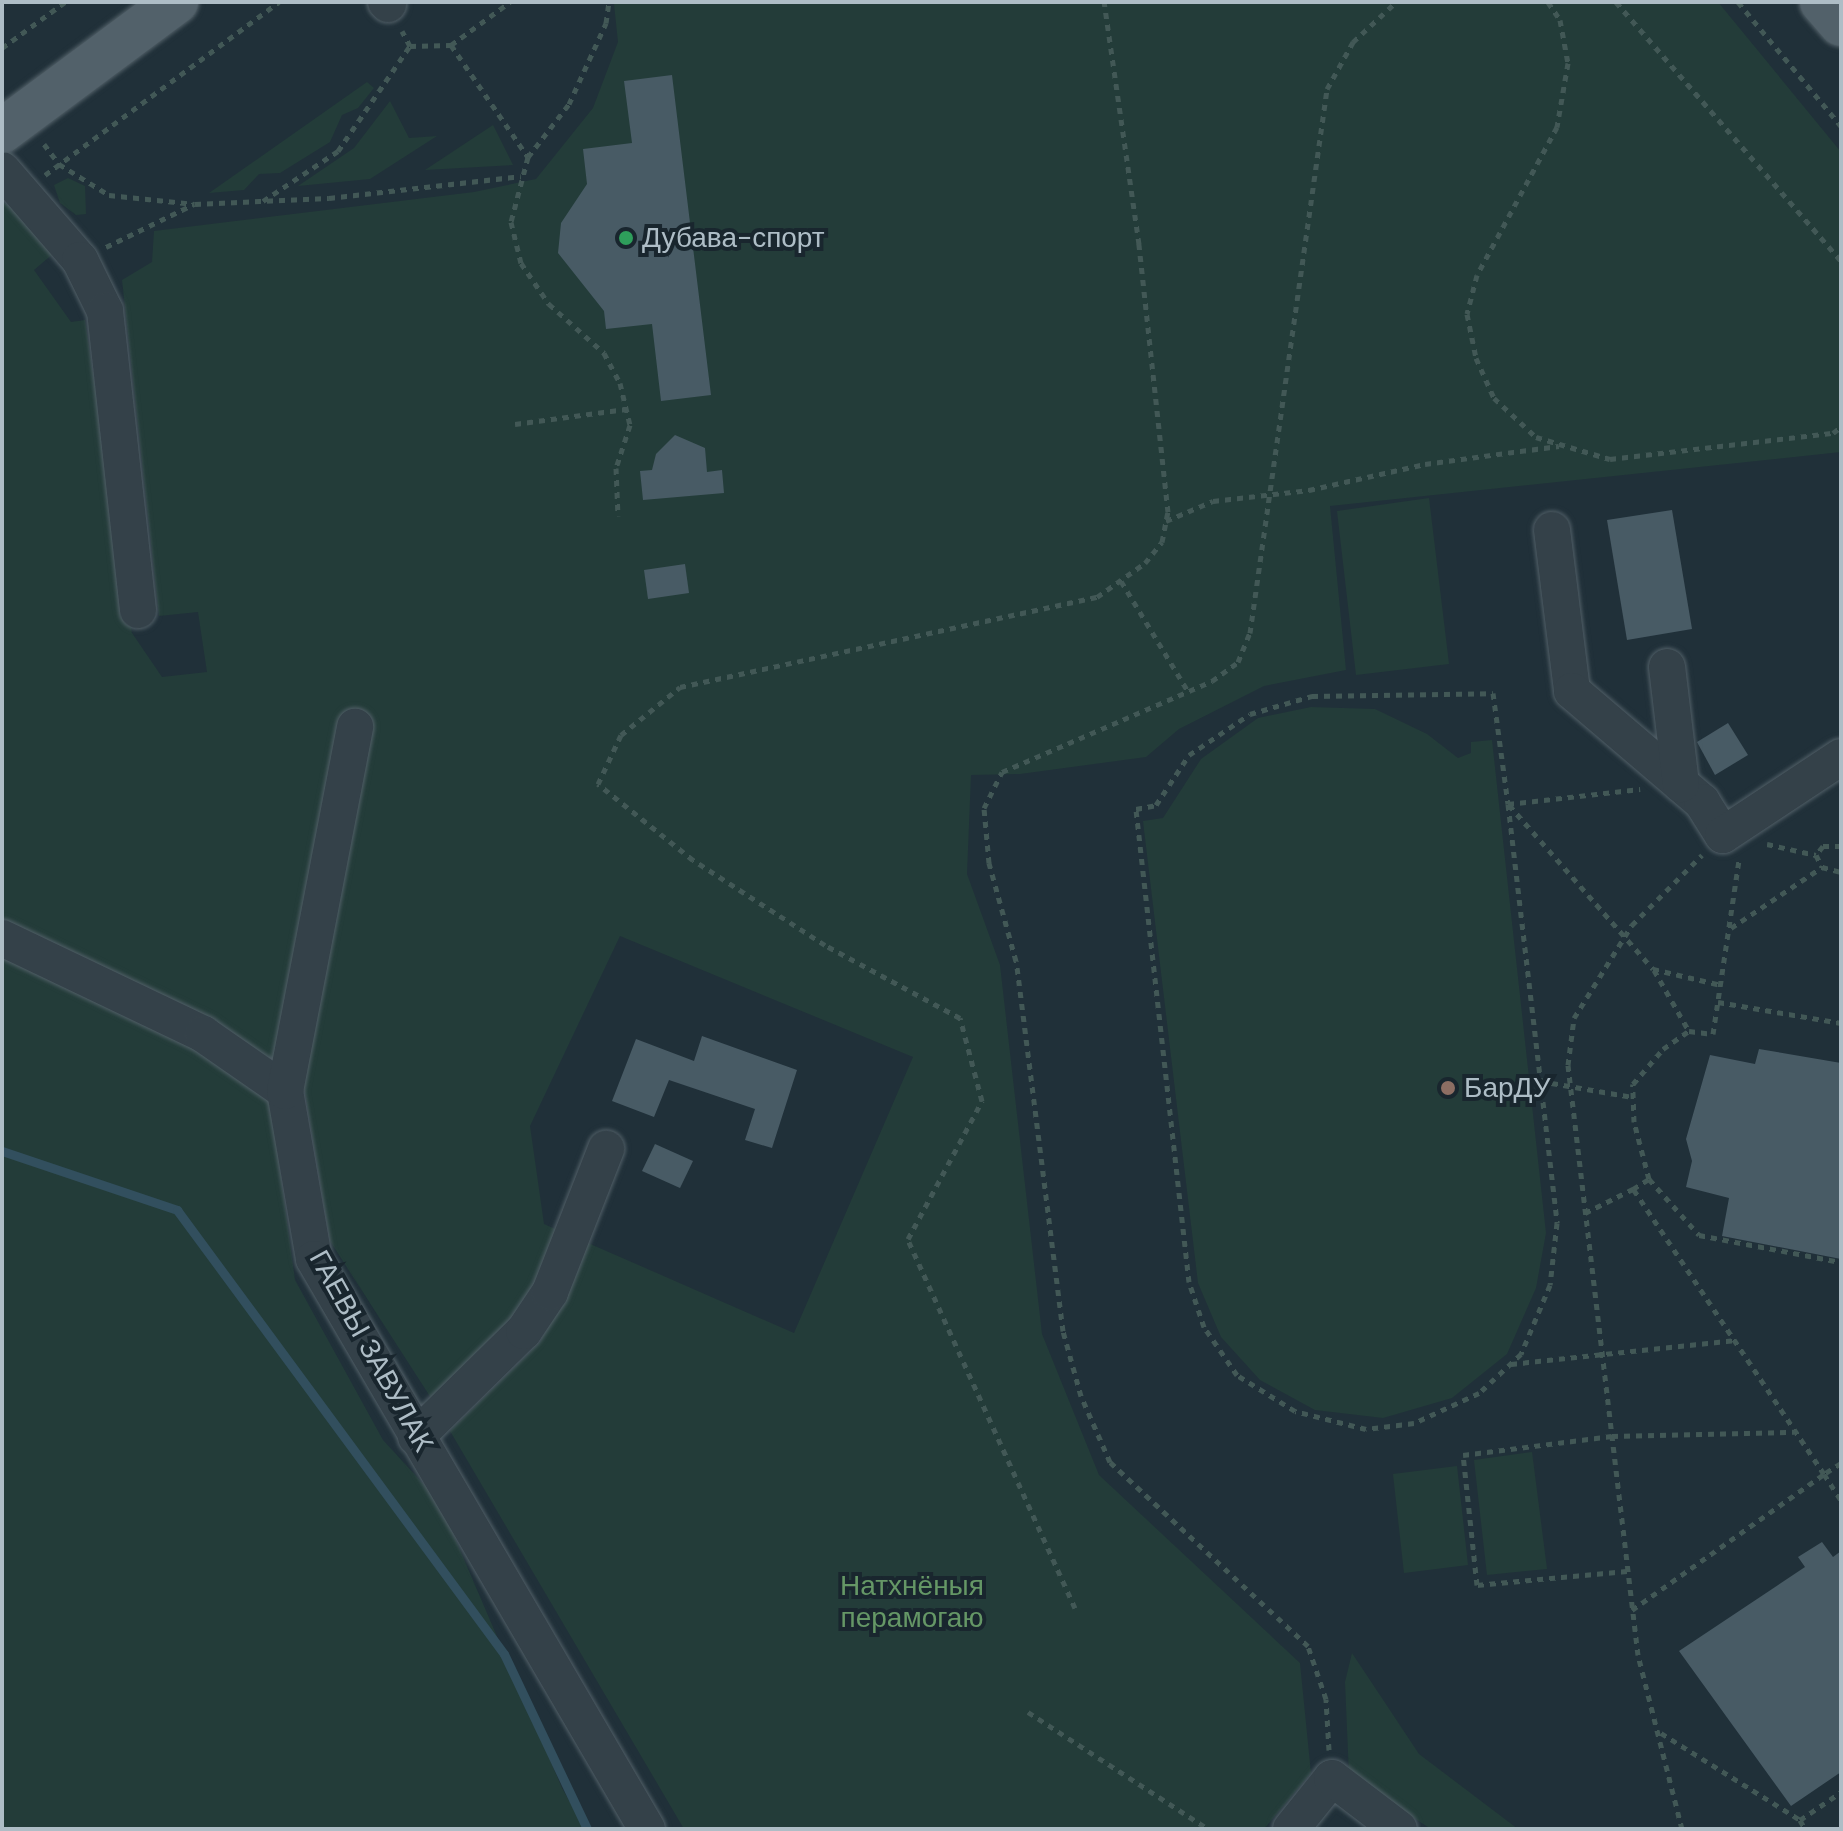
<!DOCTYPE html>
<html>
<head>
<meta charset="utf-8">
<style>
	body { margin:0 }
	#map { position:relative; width:1843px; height:1831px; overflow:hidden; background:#203039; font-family:"DM Sans",sans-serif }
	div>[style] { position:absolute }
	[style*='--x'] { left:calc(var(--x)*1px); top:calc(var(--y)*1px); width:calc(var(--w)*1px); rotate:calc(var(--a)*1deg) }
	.green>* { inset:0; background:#233c39 }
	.stream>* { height:9px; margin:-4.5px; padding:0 4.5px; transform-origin:4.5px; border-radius:4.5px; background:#324f5e }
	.building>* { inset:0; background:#485b65 }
	.path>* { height:5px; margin-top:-2.5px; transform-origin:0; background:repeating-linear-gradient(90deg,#425856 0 6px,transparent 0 12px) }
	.roads { filter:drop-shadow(0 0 2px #515f67) drop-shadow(0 0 2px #515f67) }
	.minor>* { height:36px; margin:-18px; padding:0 18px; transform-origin:18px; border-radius:18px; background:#344149 }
	.major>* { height:44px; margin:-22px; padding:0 22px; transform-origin:22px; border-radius:22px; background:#52616a }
	.dots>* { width:22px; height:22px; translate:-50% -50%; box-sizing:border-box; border:4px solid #19262e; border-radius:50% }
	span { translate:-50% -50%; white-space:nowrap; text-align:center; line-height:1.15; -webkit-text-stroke:8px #19262e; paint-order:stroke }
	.poi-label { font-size:28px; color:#aebdc6 }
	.left { translate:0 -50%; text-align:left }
	.street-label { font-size:28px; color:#aebdc6 }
	.park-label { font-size:28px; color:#659766 }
	.frame { position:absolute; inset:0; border:4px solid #aebdc6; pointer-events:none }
</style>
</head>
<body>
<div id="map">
	<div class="green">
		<i style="clip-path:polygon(1718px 2px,1841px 152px,1841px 452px,1330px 506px,1346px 670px,1264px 686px,1179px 729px,1146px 757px,1020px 774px,971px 775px,967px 874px,1000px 965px,1042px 1334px,1099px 1475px,1300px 1663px,1311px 1773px,1264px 1829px,684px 1829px,450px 1431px,540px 1342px,588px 1243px,794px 1333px,913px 1057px,620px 936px,530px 1126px,544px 1224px,562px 1232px,524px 1314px,431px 1398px,330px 1241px,304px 1087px,270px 1096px,295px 1280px,383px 1440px,439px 1501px,562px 1788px,585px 1829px,2px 1829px,2px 202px,18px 210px,54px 253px,34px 270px,71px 322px,85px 320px,132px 633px,162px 677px,207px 672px,198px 612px,159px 616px,122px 280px,152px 262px,154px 231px,474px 192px,536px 179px,593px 108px,618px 42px,614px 4px)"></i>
		<i style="clip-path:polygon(367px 82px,374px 88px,358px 108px,342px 115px,330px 142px,280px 173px,259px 174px,244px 190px,209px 193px)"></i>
		<i style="clip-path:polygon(390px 101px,409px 138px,437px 136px,370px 179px,298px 186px,354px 148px)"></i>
		<i style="clip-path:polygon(493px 125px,513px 165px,425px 170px)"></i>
		<i style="clip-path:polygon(68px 178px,85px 186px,86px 214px,76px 215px,60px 203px,54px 185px)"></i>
		<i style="clip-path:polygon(1429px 498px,1449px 664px,1356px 675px,1337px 511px)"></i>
		<i style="clip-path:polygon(1311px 707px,1375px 709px,1427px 734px,1458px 758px,1471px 753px,1471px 742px,1492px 740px,1546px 1233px,1536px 1288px,1507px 1354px,1452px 1398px,1383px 1418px,1315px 1410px,1260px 1380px,1221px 1337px,1198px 1283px,1143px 821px,1163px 818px,1201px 759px,1258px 718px)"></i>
		<i style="clip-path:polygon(1532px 1452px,1547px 1569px,1487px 1575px,1474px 1460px)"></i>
		<i style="clip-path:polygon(1457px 1466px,1468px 1565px,1404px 1573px,1393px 1474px)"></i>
		<i style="clip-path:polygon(1352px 1653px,1419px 1754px,1518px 1829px,1431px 1829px,1349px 1776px,1345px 1682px)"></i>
	</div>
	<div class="stream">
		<i style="--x:2;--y:1151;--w:185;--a:18.6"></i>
		<i style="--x:177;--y:1210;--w:551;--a:53.63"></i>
		<i style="--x:504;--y:1654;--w:194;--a:64.6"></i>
	</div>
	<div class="building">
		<i style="clip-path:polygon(672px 75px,711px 395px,661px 401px,652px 324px,606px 329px,604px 311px,558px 253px,561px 223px,587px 184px,583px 149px,632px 143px,624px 81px)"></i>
		<i style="clip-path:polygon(675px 435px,705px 448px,707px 472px,722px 470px,724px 493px,643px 500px,640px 471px,652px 470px,656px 454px)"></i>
		<i style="clip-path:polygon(1672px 510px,1692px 629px,1627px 640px,1607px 520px)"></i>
		<i style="clip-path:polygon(685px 564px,689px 593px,648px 599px,644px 570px)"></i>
		<i style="clip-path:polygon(1728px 723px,1748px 755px,1715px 775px,1697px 742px)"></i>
		<i style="clip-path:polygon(702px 1036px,797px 1070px,772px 1148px,745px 1140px,755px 1109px,669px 1080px,654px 1117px,612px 1101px,636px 1039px,694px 1061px)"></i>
		<i style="clip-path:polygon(1759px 1049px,1841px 1063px,1841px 1259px,1722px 1236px,1729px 1198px,1686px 1187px,1692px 1161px,1686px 1139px,1710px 1055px,1755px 1064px)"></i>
		<i style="clip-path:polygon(655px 1144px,693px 1161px,680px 1188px,642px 1171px)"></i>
		<i style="clip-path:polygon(1822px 1542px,1833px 1557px,1841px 1551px,1841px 1772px,1791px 1806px,1679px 1651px,1805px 1567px,1798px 1557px)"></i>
	</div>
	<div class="path">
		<i style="--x:1548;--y:2;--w:22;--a:56"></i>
		<i style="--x:1560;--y:20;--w:44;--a:79.5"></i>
		<i style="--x:1568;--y:63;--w:65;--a:99.8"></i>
		<i style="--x:1557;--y:127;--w:168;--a:118.4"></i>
		<i style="--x:1477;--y:275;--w:40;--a:104.4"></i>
		<i style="--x:1467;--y:314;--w:45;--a:78.4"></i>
		<i style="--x:1476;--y:358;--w:44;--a:65.8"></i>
		<i style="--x:1494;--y:398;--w:57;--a:42.9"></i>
		<i style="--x:1536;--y:437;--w:77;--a:16.6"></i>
		<i style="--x:1610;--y:459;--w:225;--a:-6.7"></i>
		<i style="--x:1833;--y:433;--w:10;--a:-37"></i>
		<i style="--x:1616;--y:2;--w:343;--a:49"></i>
		<i style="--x:1738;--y:2;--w:161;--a:50.3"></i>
		<i style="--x:451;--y:45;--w:136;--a:55.5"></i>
		<i style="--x:528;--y:157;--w:67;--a:104.7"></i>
		<i style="--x:511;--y:222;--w:42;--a:76.3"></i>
		<i style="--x:521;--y:263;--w:50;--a:55.7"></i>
		<i style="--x:549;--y:304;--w:74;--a:41.7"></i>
		<i style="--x:604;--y:353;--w:34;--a:62"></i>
		<i style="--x:620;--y:383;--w:43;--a:76.6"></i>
		<i style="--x:630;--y:425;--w:45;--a:108"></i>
		<i style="--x:616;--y:468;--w:48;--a:87.6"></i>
		<i style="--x:410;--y:46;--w:41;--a:-1.4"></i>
		<i style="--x:451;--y:45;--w:73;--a:-36.1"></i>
		<i style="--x:2;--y:48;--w:78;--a:-36.1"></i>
		<i style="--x:44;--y:144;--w:25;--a:53"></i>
		<i style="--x:59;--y:164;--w:59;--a:31.8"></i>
		<i style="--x:109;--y:195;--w:86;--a:6"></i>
		<i style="--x:195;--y:204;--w:134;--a:-2.6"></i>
		<i style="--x:329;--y:198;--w:193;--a:-6.5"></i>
		<i style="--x:528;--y:157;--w:67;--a:-52.3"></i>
		<i style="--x:569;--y:104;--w:89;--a:-65.4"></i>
		<i style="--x:606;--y:23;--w:21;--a:-82"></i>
		<i style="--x:45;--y:175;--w:291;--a:-36.5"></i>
		<i style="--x:263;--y:201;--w:90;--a:-33.7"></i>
		<i style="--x:338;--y:151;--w:127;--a:-55.6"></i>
		<i style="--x:410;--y:46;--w:17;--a:-118"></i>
		<i style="--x:106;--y:247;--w:98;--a:-26"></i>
		<i style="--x:515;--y:424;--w:112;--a:-7.7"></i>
		<i style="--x:1166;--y:521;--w:51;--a:-23.1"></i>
		<i style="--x:1213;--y:501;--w:97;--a:-6.5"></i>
		<i style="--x:1309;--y:490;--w:119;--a:-12.6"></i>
		<i style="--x:1425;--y:464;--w:135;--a:-7.7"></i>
		<i style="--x:1121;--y:581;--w:129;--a:58.7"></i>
		<i style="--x:1508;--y:804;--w:422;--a:83.3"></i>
		<i style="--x:1557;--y:1223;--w:62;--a:96.4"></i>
		<i style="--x:1550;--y:1285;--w:75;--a:112.8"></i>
		<i style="--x:1521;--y:1354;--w:57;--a:137.1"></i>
		<i style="--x:1479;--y:1393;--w:72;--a:155.2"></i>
		<i style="--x:1414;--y:1423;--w:48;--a:172.9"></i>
		<i style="--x:1366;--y:1429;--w:73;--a:-165.8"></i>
		<i style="--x:1295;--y:1411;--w:68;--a:-148.2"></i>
		<i style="--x:1237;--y:1375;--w:58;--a:-124.5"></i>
		<i style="--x:1204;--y:1327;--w:47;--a:-108.4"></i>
		<i style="--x:1189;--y:1282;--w:476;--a:-96.4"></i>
		<i style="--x:1136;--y:809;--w:20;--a:-11"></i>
		<i style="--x:1156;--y:805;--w:60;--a:-56.6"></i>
		<i style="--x:1189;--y:755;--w:73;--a:-33.9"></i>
		<i style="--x:1250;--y:714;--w:65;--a:-16.2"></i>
		<i style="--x:1312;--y:696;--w:181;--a:-0.9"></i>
		<i style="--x:1493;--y:693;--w:112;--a:82.3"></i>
		<i style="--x:1508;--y:804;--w:133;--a:-6.5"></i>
		<i style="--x:1509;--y:805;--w:218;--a:48.7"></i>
		<i style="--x:1653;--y:969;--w:70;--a:13.2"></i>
		<i style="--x:1767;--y:844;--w:50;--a:12.7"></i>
		<i style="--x:1841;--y:846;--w:18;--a:180"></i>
		<i style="--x:1823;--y:846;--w:11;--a:128"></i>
		<i style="--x:1816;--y:855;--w:13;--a:63"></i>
		<i style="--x:1822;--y:867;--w:20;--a:15"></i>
		<i style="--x:1731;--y:928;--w:110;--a:-33.8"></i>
		<i style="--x:1654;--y:970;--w:70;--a:60.2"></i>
		<i style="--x:1718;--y:1002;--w:125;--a:9.7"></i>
		<i style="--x:1540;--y:1081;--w:94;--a:9.8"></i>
		<i style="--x:1649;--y:1179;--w:75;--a:48.2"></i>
		<i style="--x:1699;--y:1235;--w:145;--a:10.8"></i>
		<i style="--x:1585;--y:1213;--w:54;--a:-26.6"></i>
		<i style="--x:1511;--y:1364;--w:224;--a:-6.1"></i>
		<i style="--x:1841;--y:1463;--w:20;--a:147"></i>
		<i style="--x:1824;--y:1474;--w:31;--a:57"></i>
		<i style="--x:1627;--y:1571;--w:151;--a:174.7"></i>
		<i style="--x:1477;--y:1585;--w:131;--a:-96.1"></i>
		<i style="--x:1463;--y:1455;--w:150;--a:-7.3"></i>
		<i style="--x:1612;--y:1436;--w:182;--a:-1.3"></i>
		<i style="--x:1075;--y:1608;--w:405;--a:-114.4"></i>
		<i style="--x:908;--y:1239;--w:157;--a:-61.8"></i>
		<i style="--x:982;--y:1101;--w:86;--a:-104.8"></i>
		<i style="--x:960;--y:1018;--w:153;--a:-151.6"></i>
		<i style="--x:825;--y:945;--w:157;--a:-147.2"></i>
		<i style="--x:693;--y:860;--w:122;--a:-141.3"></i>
		<i style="--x:598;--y:784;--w:54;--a:-64.9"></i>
		<i style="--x:621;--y:735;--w:76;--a:-39.1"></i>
		<i style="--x:680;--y:687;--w:427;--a:-12.2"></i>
		<i style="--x:1097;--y:597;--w:59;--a:-35.3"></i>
		<i style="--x:1145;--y:563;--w:27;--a:-51"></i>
		<i style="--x:1162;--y:542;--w:31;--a:-79"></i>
		<i style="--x:1168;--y:512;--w:270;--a:-96.2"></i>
		<i style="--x:1139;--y:244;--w:245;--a:-98.2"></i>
		<i style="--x:1632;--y:1610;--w:235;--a:-35.3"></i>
		<i style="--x:1824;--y:1474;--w:343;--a:-123.8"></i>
		<i style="--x:1633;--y:1189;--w:19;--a:-32"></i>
		<i style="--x:1649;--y:1179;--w:59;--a:-104.7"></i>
		<i style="--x:1634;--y:1122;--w:38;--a:-92"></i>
		<i style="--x:1633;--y:1084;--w:46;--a:-49.4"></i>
		<i style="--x:1663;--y:1049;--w:32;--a:-35"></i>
		<i style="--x:1689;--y:1031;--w:24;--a:7"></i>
		<i style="--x:1713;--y:1034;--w:177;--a:-81.5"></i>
		<i style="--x:1028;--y:1712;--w:215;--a:33"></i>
		<i style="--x:1661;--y:1733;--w:164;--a:32"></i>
		<i style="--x:1800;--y:1820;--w:10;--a:61"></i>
		<i style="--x:1329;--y:1750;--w:51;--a:-93.4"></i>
		<i style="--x:1326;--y:1699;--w:56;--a:-108.8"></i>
		<i style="--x:1308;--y:1646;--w:270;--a:-137.1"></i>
		<i style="--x:1110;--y:1462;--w:72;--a:-113.7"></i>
		<i style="--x:1081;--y:1396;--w:67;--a:-105.5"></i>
		<i style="--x:1063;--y:1331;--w:373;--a:-97.2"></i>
		<i style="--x:1016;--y:961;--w:102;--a:-105.4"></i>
		<i style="--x:989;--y:863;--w:55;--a:-95.2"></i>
		<i style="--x:984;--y:808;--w:40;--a:-63.4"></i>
		<i style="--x:1002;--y:772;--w:229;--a:-23.4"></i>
		<i style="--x:1212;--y:681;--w:32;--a:-36"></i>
		<i style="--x:1238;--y:662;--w:31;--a:-68"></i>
		<i style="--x:1250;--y:633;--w:549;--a:-81.94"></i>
		<i style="--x:1327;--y:89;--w:54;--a:-61"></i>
		<i style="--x:1353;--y:42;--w:59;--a:-42.9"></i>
		<i style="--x:1800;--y:1820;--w:50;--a:-34.3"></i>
		<i style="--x:1682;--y:1829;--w:179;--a:-104.2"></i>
		<i style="--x:1638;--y:1655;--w:594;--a:-96.77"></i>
		<i style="--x:1568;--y:1065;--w:47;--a:-82.7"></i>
		<i style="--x:1574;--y:1018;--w:110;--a:-58.1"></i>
		<i style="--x:1632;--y:925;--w:99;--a:-45"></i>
	</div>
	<div class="roads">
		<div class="minor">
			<i style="--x:386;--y:2;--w:3;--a:45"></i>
			<i style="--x:2;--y:170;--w:119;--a:49.1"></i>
			<i style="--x:80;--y:260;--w:57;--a:63.9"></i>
			<i style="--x:105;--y:311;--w:301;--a:83.7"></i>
			<i style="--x:1552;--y:530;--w:162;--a:82.9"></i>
			<i style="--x:1572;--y:691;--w:171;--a:40.5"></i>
			<i style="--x:1702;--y:802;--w:39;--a:58"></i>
			<i style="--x:1723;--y:835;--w:141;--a:-33.5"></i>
			<i style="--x:1667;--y:667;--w:118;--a:83.2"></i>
			<i style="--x:2;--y:938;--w:223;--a:25.5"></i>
			<i style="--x:203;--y:1034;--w:100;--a:34.8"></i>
			<i style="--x:285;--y:1091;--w:170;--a:80.2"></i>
			<i style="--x:314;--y:1259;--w:660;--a:59.71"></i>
			<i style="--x:285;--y:1091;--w:371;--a:-79.1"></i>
			<i style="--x:416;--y:1437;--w:151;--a:-44.5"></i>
			<i style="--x:524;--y:1331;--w:47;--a:-56.3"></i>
			<i style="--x:550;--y:1292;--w:154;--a:-68.6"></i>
			<i style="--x:1291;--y:1829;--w:65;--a:-51.2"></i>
			<i style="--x:1332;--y:1778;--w:84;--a:37.3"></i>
		</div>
		<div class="major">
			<i style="--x:1822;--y:2;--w:29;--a:49"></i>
			<i style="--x:2;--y:131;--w:217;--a:-36.6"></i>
		</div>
	</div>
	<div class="dots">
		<i style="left:626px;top:238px;background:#2e9e5b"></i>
		<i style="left:1448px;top:1088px;background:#8d6e63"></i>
	</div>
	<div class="poi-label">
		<span class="left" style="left:642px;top:238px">Дубава-спорт</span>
		<span class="left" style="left:1464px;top:1088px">БарДУ</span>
	</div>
	<div class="street-label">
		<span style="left:371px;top:1351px;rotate:61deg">ГАЕВЫ ЗАВУЛАК</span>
	</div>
	<div class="park-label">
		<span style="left:912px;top:1602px">Натхнёныя<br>перамогаю</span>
	</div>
	<div class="frame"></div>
</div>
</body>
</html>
